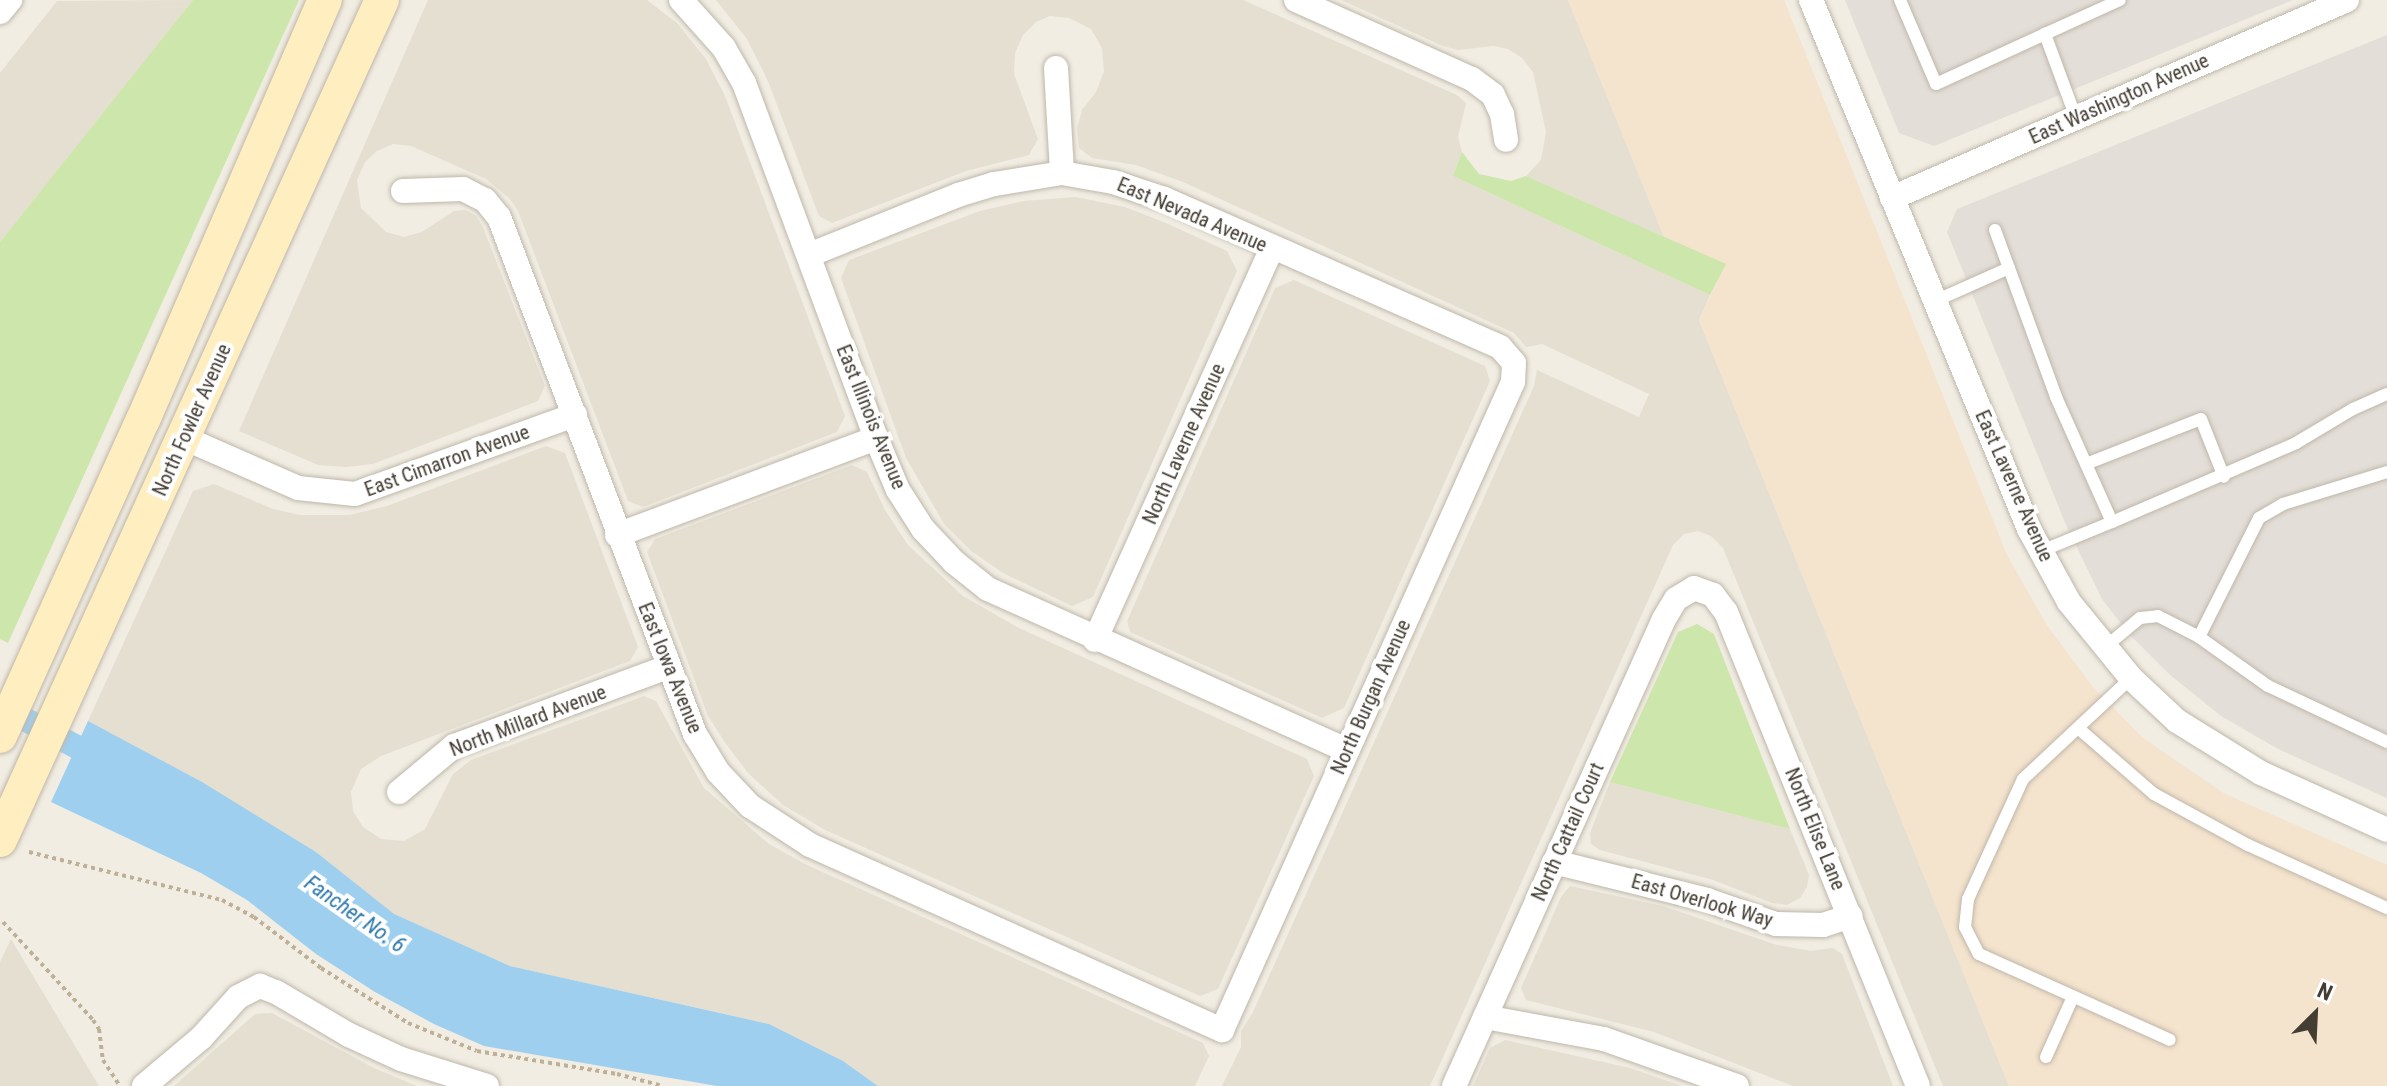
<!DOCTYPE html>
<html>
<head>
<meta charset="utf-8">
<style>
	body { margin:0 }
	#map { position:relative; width:2387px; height:1086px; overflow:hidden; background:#f1ede3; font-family:"Roboto Condensed",sans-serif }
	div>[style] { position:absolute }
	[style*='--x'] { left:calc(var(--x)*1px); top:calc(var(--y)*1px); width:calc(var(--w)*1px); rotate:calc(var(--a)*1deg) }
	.residential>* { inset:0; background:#e5dfd1 }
	.commercial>* { inset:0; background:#f4e3cd }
	.industrial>* { inset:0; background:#e3ded8 }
	.green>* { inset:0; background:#cce6ab }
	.water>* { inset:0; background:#9fcfee }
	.canal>* { height:24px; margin:-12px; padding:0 12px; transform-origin:12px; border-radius:12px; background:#9fcfee }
	.path>* { height:4px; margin-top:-2px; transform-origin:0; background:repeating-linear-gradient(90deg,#beb097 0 4px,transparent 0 8px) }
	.roads { filter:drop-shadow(0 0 2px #bfb7a9) drop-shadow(0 0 2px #bfb7a9) }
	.service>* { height:12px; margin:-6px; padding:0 6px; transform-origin:6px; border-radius:6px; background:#fff }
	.minor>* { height:24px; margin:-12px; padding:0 12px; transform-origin:12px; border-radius:12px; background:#fff }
	.secondary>* { height:34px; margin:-17px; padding:0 17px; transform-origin:17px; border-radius:17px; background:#feeec0 }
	span { translate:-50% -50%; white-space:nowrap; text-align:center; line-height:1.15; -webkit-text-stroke:8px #fff; paint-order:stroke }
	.street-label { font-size:20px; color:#433d33 }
	.water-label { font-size:22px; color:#2f79ac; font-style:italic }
	.north { position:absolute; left:2275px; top:974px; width:80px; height:80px; -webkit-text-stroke:6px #fff; paint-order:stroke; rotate:24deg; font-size:22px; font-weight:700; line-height:32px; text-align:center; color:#433d33 }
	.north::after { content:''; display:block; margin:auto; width:28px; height:36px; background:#433d33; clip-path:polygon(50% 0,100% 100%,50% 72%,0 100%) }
</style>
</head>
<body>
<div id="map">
	<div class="residential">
		<i style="clip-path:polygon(193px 0,140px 67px,0 242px,0 73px,57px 1px)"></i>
		<i style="clip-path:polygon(428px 0,647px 0,677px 23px,706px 59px,725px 96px,845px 416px,837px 432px,643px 507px,628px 501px,518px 211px,510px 199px,486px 179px,411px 146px,393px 144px,377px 151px,365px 162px,357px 180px,361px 208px,386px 232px,404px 237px,422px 232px,454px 211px,465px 210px,475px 215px,482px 225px,545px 386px,538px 401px,373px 464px,346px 467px,318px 465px,239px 431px)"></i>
		<i style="clip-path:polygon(716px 0,1243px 0,1457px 95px,1466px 103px,1458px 137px,1462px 152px,1453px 176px,1710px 295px,1699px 320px,2009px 1086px,1943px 1086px,1723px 548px,1711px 536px,1698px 531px,1684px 534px,1673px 545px,1430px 1086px,1222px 1086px,1241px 1047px,1241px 1031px,1252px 1014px,1534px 386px,1537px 370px,1639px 417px,1649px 394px,1542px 344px,1526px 347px,1514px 333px,1183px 182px,1136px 165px,1092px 158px,1079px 148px,1077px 128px,1082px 110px,1096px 92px,1104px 72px,1102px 48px,1091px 29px,1069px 18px,1050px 16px,1036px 22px,1023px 35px,1015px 53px,1014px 74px,1038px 139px,1029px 155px,966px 171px,832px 223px,819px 216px,768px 81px,747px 39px)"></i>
		<i style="clip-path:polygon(1341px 0,1568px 0,1664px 237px,1526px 176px,1541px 160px,1546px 132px,1533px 72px,1522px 58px,1508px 49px,1494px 46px,1458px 50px,1443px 46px)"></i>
		<i style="clip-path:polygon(1076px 197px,1125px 207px,1166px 223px,1227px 251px,1237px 271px,1093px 597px,1072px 606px,1003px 573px,971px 551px,944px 524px,906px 458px,841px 278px,849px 260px,980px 211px,1024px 201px)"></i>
		<i style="clip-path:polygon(1294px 280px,1485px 366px,1490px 381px,1344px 708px,1322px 718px,1130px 632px,1127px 621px,1275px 288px)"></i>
		<i style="clip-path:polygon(546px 446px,565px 453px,638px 647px,630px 661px,381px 756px,361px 769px,351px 792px,353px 811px,363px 827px,381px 839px,404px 841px,425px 829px,453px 774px,471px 760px,644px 696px,656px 701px,704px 788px,769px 844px,807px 865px,1203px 1043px,1209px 1056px,1195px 1086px,878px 1086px,843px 1061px,769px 1024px,510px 966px,393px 914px,316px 852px,88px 721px,193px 491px,214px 484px,273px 509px,300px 515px,349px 515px,387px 506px)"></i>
		<i style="clip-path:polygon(852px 465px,867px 472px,885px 510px,908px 545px,963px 596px,1019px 628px,1307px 759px,1314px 776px,1218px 989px,1200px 996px,825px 830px,783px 805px,748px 773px,726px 744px,708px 716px,647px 552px,655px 539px)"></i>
		<i style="clip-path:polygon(1610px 782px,1790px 829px,1809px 875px,1807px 887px,1800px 898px,1787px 905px,1772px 903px,1713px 880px,1600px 850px,1591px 844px,1590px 833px)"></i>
		<i style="clip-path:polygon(1570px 886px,1663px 906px,1777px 945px,1811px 951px,1833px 948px,1842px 954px,1893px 1086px,1793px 1086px,1654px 1032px,1526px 1000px,1521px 988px,1561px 897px)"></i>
		<i style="clip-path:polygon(11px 939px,99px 1086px,0 1086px,0 962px)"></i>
		<i style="clip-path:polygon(272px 1013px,374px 1068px,417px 1086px,174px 1086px,255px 1014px)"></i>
		<i style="clip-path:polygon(1505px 1040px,1630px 1068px,1682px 1086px,1473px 1086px,1490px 1048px)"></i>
	</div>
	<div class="commercial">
		<i style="clip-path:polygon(1568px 0,1784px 0,2007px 555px,2046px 624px,2092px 686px,2143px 738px,2225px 794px,2387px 865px,2387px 1086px,2009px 1086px,1699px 320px,1725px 265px,1664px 237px)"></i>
	</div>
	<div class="industrial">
		<i style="clip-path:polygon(1845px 0,2293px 0,1934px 146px,1899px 133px)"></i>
		<i style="clip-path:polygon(2387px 35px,2387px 798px,2278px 749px,2221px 716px,2169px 674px,2129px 634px,2102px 599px,2066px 525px,1947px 232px,1957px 209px)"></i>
	</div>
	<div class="green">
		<i style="clip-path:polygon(193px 0,299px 0,8px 643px,0 639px,0 242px)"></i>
		<i style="clip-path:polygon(1462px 152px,1479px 174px,1511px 181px,1526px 176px,1726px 264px,1710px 295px,1453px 176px)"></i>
		<i style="clip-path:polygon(1697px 624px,1714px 634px,1790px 829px,1610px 782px,1678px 632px)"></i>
	</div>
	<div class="water">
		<i style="clip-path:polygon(88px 721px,202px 782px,316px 852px,394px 914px,510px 966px,769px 1024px,843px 1061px,878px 1086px,717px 1086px,484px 1046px,434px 1024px,375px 992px,316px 954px,247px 900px,201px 873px,51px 802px)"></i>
	</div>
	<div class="canal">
		<i style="--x:0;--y:706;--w:117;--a:28.1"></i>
	</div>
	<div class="path">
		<i style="--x:29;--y:852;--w:199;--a:14"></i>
		<i style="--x:222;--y:900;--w:36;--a:28"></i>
		<i style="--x:254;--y:917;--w:84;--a:37.3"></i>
		<i style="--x:321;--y:968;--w:103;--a:32.3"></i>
		<i style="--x:408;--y:1023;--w:74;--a:22.1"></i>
		<i style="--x:477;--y:1051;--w:142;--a:9.3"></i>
		<i style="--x:617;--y:1074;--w:48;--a:14.6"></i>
		<i style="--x:3;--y:922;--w:133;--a:47.4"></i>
		<i style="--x:93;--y:1020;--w:11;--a:56"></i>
		<i style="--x:99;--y:1029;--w:31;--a:83"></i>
		<i style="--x:103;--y:1060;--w:31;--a:57"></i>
	</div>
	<div class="roads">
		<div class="service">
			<i style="--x:1900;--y:0;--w:91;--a:66.8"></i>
			<i style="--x:1936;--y:84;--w:120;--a:-24.6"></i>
			<i style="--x:2076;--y:118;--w:90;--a:-110.3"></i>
			<i style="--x:2045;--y:34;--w:82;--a:-24.4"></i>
			<i style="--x:1995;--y:230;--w:178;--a:69.9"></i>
			<i style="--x:2056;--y:397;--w:137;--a:65.9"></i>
			<i style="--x:2112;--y:522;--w:79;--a:157.7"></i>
			<i style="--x:1935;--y:301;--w:81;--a:-24"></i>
			<i style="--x:2086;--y:464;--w:123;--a:-21.4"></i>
			<i style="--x:2201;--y:419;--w:62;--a:68.4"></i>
			<i style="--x:2112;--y:522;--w:200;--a:-23.2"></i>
			<i style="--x:2296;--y:443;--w:66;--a:-30.8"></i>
			<i style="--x:2353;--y:409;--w:37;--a:-24"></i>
			<i style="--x:2199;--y:637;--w:133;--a:-63.2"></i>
			<i style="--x:2259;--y:518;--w:28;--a:-30"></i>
			<i style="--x:2283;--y:504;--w:109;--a:-17.1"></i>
			<i style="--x:2104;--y:648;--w:47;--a:-39.8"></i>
			<i style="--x:2140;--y:618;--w:18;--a:-6"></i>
			<i style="--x:2158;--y:616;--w:46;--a:27.1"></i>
			<i style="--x:2199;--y:637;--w:85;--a:35.4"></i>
			<i style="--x:2268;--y:686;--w:132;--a:25.2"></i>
			<i style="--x:2131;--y:678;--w:148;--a:136.9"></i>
			<i style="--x:2023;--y:779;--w:132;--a:114.6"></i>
			<i style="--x:1968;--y:899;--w:28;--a:96"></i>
			<i style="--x:1965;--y:927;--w:30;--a:63"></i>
			<i style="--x:1979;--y:954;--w:209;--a:24.2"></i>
			<i style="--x:2078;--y:728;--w:101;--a:41"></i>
			<i style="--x:2154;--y:794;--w:107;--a:28.5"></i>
			<i style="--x:2248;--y:845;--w:153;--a:24.4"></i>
			<i style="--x:2046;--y:1057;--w:66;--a:-65.8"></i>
		</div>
		<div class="minor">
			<i style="--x:681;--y:0;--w:64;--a:48.1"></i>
			<i style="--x:724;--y:48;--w:40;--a:60.3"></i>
			<i style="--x:744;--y:83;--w:379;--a:69.6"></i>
			<i style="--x:876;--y:438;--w:56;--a:67.1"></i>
			<i style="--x:898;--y:490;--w:46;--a:57.3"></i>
			<i style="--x:923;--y:529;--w:45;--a:46.8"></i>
			<i style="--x:954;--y:562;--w:43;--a:38.5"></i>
			<i style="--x:988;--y:589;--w:393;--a:24.2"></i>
			<i style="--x:1296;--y:0;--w:193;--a:24.2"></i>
			<i style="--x:1472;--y:79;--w:26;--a:37"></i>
			<i style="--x:1493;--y:95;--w:21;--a:65"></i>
			<i style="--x:1502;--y:114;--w:26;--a:81"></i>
			<i style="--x:1811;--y:0;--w:572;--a:67.6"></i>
			<i style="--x:2029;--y:529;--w:83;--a:61.3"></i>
			<i style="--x:2069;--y:602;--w:98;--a:50.8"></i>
			<i style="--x:2131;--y:678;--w:63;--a:43.1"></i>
			<i style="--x:2177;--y:721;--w:99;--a:31.8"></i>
			<i style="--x:2261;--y:773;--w:138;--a:24.3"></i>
			<i style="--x:0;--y:12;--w:16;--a:-50"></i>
			<i style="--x:1056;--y:68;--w:105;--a:86.7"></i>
			<i style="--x:403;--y:191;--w:60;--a:-1.9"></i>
			<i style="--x:463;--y:189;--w:25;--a:27"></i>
			<i style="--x:485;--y:200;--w:22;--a:51"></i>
			<i style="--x:499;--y:217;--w:553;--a:69.24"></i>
			<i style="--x:695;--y:734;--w:44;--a:58.8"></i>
			<i style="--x:718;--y:772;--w:47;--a:46.7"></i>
			<i style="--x:750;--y:806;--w:72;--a:33"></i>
			<i style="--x:810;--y:845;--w:452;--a:24.2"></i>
			<i style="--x:1222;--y:1030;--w:710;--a:-65.82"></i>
			<i style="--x:1513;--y:382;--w:19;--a:-87"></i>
			<i style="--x:1514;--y:363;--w:21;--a:-131"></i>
			<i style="--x:1500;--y:347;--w:367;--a:-156.2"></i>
			<i style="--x:1164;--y:199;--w:54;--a:-161.6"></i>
			<i style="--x:1113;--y:182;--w:52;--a:-170"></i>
			<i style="--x:1062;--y:173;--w:69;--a:170.8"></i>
			<i style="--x:994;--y:184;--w:38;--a:163"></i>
			<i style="--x:958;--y:195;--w:161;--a:158.1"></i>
			<i style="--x:1892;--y:198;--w:496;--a:-23.5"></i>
			<i style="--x:184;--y:438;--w:124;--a:23.7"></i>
			<i style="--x:298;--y:488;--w:57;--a:6"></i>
			<i style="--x:355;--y:494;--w:234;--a:-19.8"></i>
			<i style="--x:617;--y:535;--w:277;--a:-20.5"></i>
			<i style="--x:1095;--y:640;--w:430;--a:-65.7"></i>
			<i style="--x:399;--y:792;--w:72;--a:-39.9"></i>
			<i style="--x:454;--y:746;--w:228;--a:-20.3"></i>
			<i style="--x:1554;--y:862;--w:158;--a:13.9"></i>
			<i style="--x:1707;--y:900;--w:73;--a:19.2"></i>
			<i style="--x:1776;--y:924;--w:47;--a:1.2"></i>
			<i style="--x:1823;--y:925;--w:29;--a:-18"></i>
			<i style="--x:1485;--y:1017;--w:121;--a:10.5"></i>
			<i style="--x:1604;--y:1039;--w:141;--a:19.5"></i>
			<i style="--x:144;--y:1086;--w:75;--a:-40.1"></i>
			<i style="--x:201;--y:1038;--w:55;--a:-47.9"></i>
			<i style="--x:238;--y:997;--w:25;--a:-27"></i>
			<i style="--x:260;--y:986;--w:17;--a:21"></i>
			<i style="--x:276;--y:992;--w:85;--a:30.5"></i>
			<i style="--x:349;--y:1035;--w:57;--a:24.8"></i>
			<i style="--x:401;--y:1059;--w:90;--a:17.4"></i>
			<i style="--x:1454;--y:1086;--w:512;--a:-65.79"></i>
			<i style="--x:1664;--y:619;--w:23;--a:-59"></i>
			<i style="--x:1676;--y:599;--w:21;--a:-31"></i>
			<i style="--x:1694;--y:588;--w:20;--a:20"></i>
			<i style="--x:1713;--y:595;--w:21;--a:53"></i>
			<i style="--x:1726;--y:612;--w:511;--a:67.95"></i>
		</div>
		<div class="secondary">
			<i style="--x:0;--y:736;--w:347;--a:-65.7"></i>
			<i style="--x:143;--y:420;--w:458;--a:-66.6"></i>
			<i style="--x:0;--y:840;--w:923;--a:-65.55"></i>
		</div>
	</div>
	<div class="street-label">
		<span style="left:2119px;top:99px;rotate:-24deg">East Washington Avenue</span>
		<span style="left:1192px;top:215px;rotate:23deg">East Nevada Avenue</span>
		<span style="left:871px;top:417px;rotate:68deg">East Illinois Avenue</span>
		<span style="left:192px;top:420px;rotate:-66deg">North Fowler Avenue</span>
		<span style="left:1184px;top:444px;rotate:-66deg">North Laverne Avenue</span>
		<span style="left:447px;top:461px;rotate:-20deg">East Cimarron Avenue</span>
		<span style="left:2014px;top:486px;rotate:66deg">East Laverne Avenue</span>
		<span style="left:670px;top:668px;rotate:68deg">East Iowa Avenue</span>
		<span style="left:1371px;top:697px;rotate:-66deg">North Burgan Avenue</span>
		<span style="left:528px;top:721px;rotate:-21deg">North Millard Avenue</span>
		<span style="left:1815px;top:829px;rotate:68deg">North Elise Lane</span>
		<span style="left:1568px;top:832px;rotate:-66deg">North Cattail Court</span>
		<span style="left:1702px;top:901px;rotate:16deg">East Overlook Way</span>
	</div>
	<div class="water-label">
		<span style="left:355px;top:914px;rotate:35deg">Fancher No. 6</span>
	</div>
	<div class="north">N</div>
</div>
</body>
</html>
